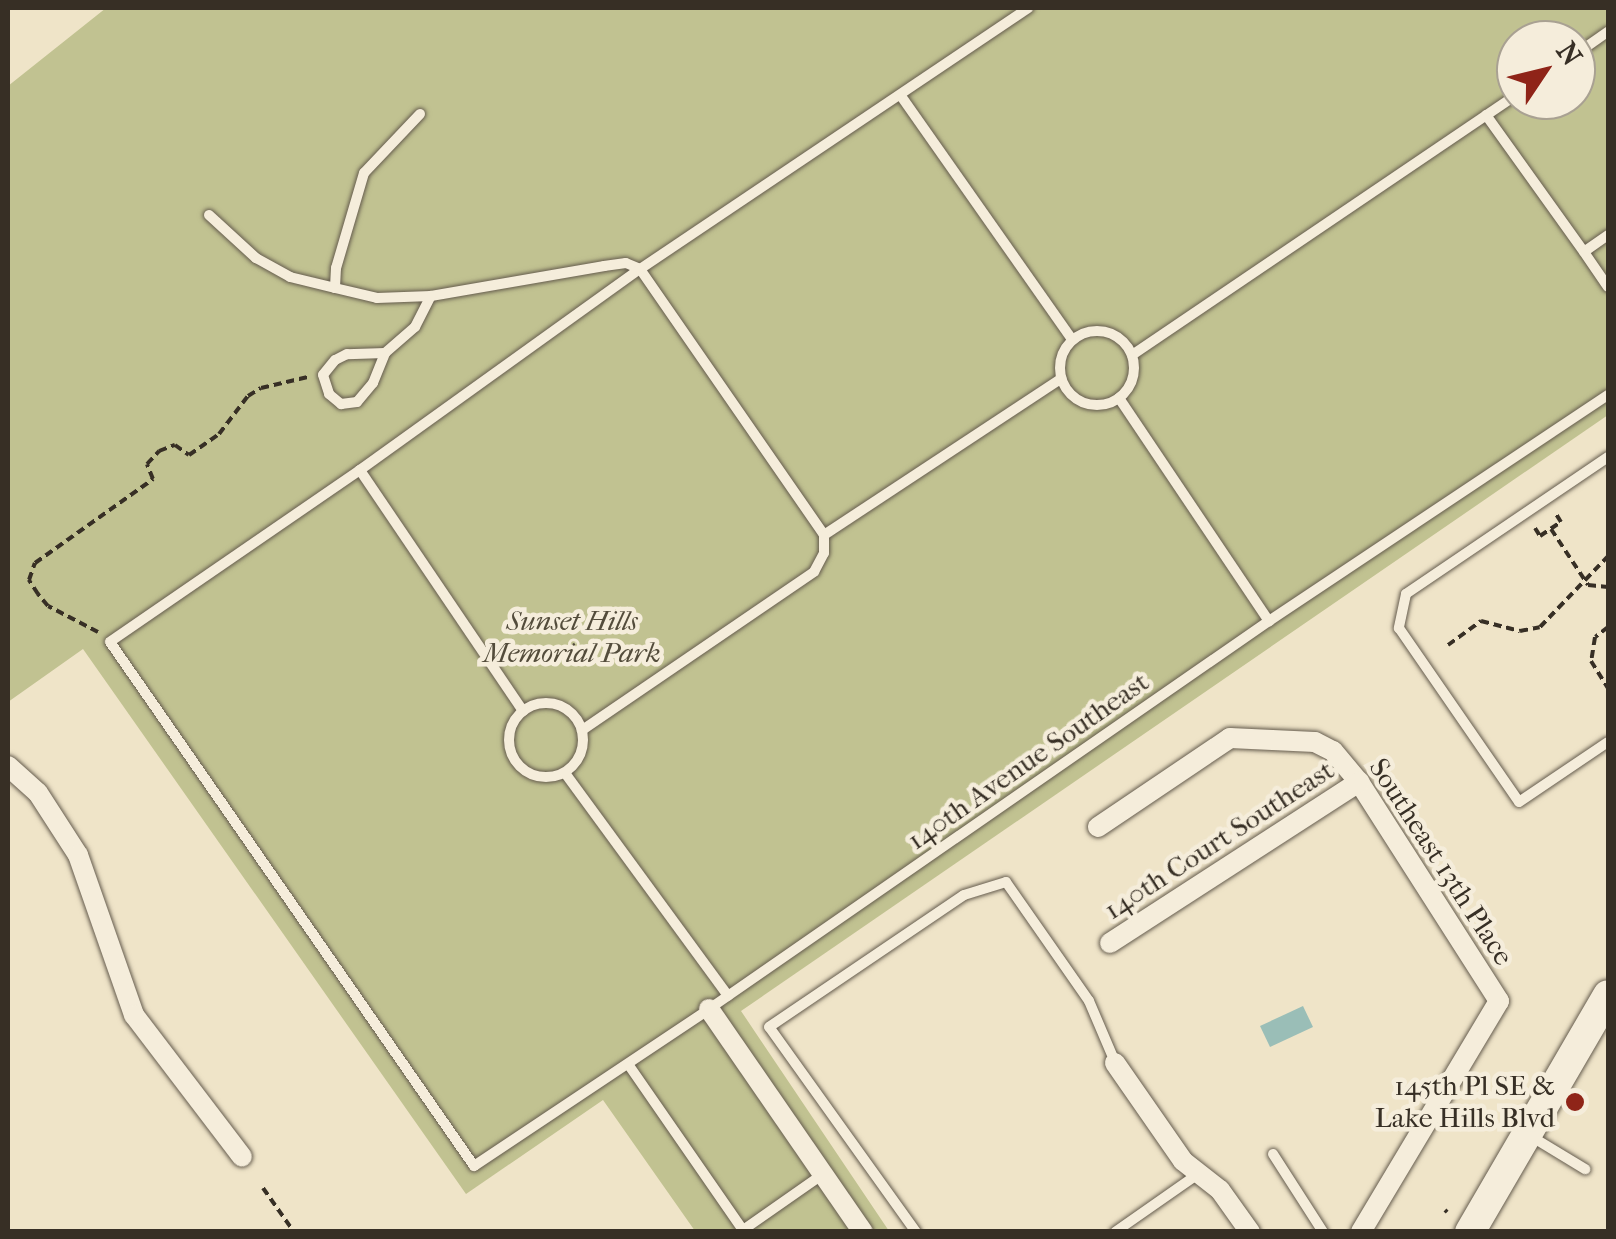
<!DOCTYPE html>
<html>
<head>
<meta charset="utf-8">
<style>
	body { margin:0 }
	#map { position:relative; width:1616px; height:1239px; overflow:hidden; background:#efe4c8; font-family:"IM FELL French Canon",serif }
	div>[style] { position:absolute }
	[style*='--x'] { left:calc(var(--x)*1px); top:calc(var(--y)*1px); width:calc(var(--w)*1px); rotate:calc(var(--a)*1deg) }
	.green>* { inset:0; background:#c1c291 }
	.water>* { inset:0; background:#9abeb7 }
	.path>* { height:4px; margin-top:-2px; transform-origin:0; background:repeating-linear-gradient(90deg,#372f25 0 8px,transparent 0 13px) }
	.roads { filter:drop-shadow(0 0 2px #655c4e) drop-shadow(0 0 2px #655c4e) }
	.lane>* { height:10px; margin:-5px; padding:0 5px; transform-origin:5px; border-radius:5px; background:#f5eddb }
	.lane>.ring { margin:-5px; padding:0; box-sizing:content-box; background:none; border:10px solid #f5eddb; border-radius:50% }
	.street>* { height:20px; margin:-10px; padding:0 10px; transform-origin:10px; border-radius:10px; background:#f5eddb }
	.secondary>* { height:30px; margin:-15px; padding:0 15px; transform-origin:15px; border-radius:15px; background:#f5eddb }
	.dots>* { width:28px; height:28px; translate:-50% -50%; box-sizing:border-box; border:5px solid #f5eddb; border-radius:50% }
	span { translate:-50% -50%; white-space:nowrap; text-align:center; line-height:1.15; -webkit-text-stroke:9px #f5eddb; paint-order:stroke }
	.park-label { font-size:28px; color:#534c3b; font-style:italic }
	.street-label { font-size:28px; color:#372f25 }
	.poi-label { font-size:28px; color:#372f25 }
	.right { translate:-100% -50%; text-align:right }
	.frame { position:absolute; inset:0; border:10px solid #372f25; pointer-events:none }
	.north { position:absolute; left:1496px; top:20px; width:100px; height:100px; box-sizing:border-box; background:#f5eddb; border:2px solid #a9a192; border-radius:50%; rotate:55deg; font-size:28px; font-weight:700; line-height:40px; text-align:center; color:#372f25 }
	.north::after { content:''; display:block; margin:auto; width:35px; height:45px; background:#8f2418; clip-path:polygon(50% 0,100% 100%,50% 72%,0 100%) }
</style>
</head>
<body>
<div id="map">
	<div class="green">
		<i style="clip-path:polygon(evenodd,106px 8px,1608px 8px,1608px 415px,741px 1011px,889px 1231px,695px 1231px,603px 1100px,466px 1194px,83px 649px,8px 702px,8px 86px,106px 8px,1516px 40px,1576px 40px,1576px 100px,1516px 100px,1516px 40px)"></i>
	</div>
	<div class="water">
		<i style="clip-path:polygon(1303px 1006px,1313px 1027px,1270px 1047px,1260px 1026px)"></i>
	</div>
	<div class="path">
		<i style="--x:1535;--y:528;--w:9;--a:58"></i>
		<i style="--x:1540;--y:536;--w:25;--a:-34"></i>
		<i style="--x:1561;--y:522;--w:9;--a:-122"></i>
		<i style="--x:1551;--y:529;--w:67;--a:56.5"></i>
		<i style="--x:1588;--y:585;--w:20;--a:6"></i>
		<i style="--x:1608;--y:627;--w:16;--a:142"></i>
		<i style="--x:1595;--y:637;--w:24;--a:99"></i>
		<i style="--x:1591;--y:661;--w:32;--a:58"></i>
		<i style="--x:98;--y:632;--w:56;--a:-152.5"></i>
		<i style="--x:48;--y:606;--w:16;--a:-130"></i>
		<i style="--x:38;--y:594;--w:17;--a:-123"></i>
		<i style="--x:29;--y:580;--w:18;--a:-71"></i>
		<i style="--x:35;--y:563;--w:145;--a:-35.4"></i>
		<i style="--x:153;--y:479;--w:16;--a:-112"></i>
		<i style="--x:147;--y:464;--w:18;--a:-47"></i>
		<i style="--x:159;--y:451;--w:17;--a:-21"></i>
		<i style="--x:175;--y:445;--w:17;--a:36"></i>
		<i style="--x:189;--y:455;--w:37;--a:-35"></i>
		<i style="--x:219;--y:434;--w:48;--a:-52.7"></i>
		<i style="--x:248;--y:396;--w:15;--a:-32"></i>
		<i style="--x:261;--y:388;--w:48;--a:-13.2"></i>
		<i style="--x:1448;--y:645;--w:41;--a:-36"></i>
		<i style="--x:1481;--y:621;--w:40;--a:14.4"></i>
		<i style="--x:1520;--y:631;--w:20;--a:-11"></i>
		<i style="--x:1540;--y:627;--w:98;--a:-46.2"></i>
		<i style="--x:263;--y:1188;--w:54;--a:54.8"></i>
		<i style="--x:1445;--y:1210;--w:3;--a:45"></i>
	</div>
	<div class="roads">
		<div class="lane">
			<i style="--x:1576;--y:54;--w:39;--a:-35"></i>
			<i style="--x:901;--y:96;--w:297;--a:54.9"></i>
			<i style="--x:420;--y:114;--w:81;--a:133.5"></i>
			<i style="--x:364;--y:173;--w:99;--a:106.4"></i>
			<i style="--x:336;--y:268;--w:20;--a:93"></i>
			<i style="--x:335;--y:288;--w:43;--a:13.4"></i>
			<i style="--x:377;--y:298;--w:54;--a:-2.1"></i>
			<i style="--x:431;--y:296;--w:176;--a:-9.8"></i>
			<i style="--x:604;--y:266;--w:22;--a:-8"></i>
			<i style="--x:626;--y:263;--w:15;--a:23"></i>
			<i style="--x:640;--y:269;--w:323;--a:55.3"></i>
			<i style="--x:824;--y:535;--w:18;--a:90"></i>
			<i style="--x:824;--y:553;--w:21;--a:118"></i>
			<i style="--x:814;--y:572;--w:281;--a:145.7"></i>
			<i style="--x:1486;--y:115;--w:168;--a:54.4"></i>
			<i style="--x:209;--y:215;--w:64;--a:42.5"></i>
			<i style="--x:256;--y:258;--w:39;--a:29"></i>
			<i style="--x:290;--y:277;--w:46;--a:13.7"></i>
			<i style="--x:1608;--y:235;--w:29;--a:145"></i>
			<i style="--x:1584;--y:252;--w:42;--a:55.6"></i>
			<i class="ring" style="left:1060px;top:331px;width:64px;height:64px"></i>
			<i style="--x:385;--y:353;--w:38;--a:178"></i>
			<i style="--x:347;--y:354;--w:13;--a:153"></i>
			<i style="--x:335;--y:360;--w:19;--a:129"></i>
			<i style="--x:323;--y:375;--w:20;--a:72"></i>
			<i style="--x:329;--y:394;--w:16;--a:40"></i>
			<i style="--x:341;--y:404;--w:16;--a:-7"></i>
			<i style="--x:357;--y:402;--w:25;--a:-50"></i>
			<i style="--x:373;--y:383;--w:32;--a:-68"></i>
			<i style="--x:385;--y:353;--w:40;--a:-41"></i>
			<i style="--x:415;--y:327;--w:35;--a:-63"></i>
			<i style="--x:1132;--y:355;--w:464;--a:-34.1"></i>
			<i style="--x:1119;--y:398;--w:269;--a:56.1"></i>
			<i style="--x:1608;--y:457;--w:244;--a:145.9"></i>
			<i style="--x:1406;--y:594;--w:35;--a:102"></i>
			<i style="--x:1399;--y:628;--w:211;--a:55.4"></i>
			<i style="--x:1519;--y:802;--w:107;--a:-34"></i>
			<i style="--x:360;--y:470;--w:345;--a:-35.7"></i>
			<i style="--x:640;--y:269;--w:468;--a:-33.9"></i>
			<i style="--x:824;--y:535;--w:284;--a:-33.4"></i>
			<i class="ring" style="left:509px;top:703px;width:64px;height:64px"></i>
			<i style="--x:523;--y:711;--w:291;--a:-124.1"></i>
			<i style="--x:360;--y:470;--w:303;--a:145.5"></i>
			<i style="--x:110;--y:642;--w:638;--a:55.21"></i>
			<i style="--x:474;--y:1166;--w:283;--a:-33.7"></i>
			<i style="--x:709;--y:1009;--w:681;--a:-34.72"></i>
			<i style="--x:1269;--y:621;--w:407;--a:-33.7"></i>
			<i style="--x:565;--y:773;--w:276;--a:53.8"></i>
			<i style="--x:628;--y:1064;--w:202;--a:55.3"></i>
			<i style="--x:743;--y:1230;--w:98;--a:-35"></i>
			<i style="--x:1529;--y:1135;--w:66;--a:31.3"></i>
			<i style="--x:1273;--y:1154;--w:93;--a:57.3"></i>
			<i style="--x:916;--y:1232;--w:252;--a:-125.6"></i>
			<i style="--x:769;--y:1027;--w:235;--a:-34.1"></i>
			<i style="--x:964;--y:895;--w:44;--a:-17.2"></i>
			<i style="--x:1006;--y:882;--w:145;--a:55.1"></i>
			<i style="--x:1089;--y:1001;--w:66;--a:66.9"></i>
			<i style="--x:1115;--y:1232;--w:101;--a:-34.9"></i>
		</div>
		<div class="street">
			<i style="--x:8;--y:766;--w:40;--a:42"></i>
			<i style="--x:38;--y:793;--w:74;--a:57.2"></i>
			<i style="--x:78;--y:855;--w:170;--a:70.7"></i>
			<i style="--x:134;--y:1015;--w:178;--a:52.7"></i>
			<i style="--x:1098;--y:827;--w:159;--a:-34"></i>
			<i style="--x:1230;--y:738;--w:85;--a:2.7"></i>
			<i style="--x:1315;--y:742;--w:20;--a:27"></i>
			<i style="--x:1333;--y:751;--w:40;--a:50"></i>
			<i style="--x:1359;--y:782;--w:260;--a:57.4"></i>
			<i style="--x:1499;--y:1001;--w:269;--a:120.9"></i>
			<i style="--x:1110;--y:943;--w:297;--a:-32.9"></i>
			<i style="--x:709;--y:1009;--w:271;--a:55.4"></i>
			<i style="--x:1115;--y:1063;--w:119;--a:55.2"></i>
			<i style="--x:1183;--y:1161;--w:47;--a:38.1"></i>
			<i style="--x:1220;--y:1190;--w:52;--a:54.5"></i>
		</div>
		<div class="secondary">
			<i style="--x:1470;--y:1232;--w:274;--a:-59.8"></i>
		</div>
	</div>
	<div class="dots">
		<i style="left:1575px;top:1102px;background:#8f2418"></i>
	</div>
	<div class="park-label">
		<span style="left:572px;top:637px">Sunset Hills<br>Memorial Park</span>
	</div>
	<div class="street-label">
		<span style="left:1028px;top:761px;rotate:-35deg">140th Avenue Southeast</span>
		<span style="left:1219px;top:840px;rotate:-33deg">140th Court Southeast</span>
		<span style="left:1441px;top:862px;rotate:57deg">Southeast 13th Place</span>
	</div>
	<div class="poi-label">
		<span class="right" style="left:1555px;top:1102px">145th Pl SE &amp;<br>Lake Hills Blvd</span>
	</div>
	<div class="frame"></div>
	<div class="north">N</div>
</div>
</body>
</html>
